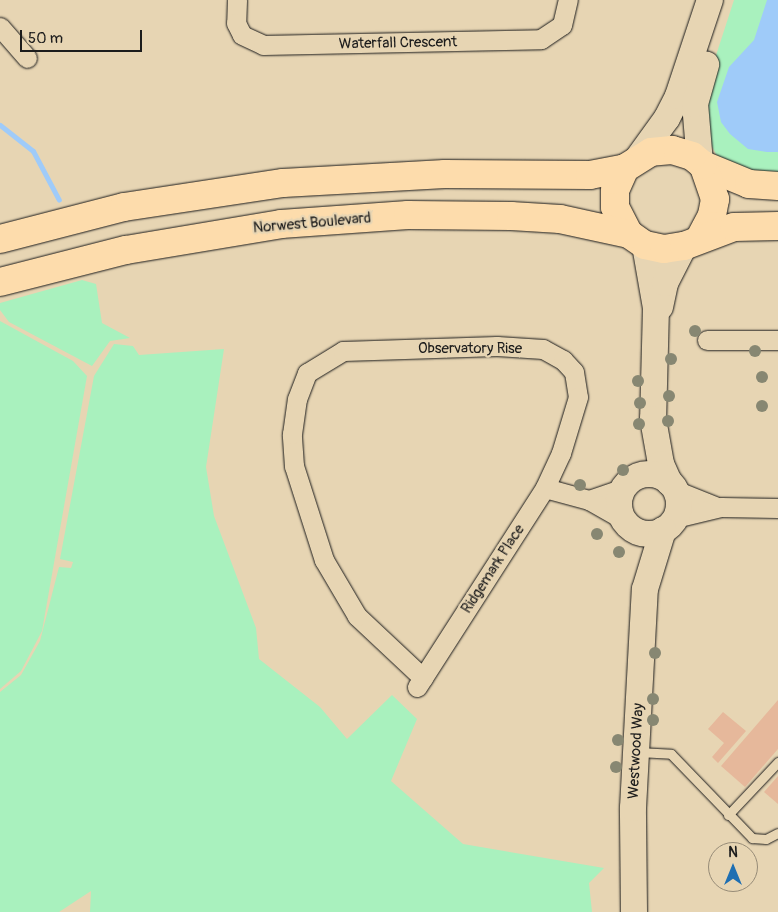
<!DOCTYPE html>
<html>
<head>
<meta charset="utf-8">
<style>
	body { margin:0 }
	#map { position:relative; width:778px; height:912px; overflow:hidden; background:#e7d5b3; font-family:Pangolin,sans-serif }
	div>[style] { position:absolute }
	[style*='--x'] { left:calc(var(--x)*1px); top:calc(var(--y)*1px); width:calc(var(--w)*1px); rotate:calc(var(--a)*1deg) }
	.green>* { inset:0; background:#a9f1be }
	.water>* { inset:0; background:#9fcbf9 }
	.stream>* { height:5px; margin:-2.5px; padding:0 2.5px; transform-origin:2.5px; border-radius:2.5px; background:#9fcbf9 }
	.building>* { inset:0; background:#e6b89b }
	.roads { filter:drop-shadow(0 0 1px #1c1c1c) drop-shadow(0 0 1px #1c1c1c) }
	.lane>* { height:9px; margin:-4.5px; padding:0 4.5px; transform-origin:4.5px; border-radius:4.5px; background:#e7d5b3 }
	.street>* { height:19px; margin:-9.5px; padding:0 9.5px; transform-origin:9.5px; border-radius:9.5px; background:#e7d5b3 }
	.secondary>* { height:26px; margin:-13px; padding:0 13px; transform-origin:13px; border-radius:13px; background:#e7d5b3 }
	.secondary>.ring { margin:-13px; padding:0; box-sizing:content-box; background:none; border:26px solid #e7d5b3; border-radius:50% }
	.primary>* { height:28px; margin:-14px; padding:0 14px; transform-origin:14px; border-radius:14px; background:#fddcac }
	.trees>* { width:12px; height:12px; margin:-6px; border-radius:50%; background:#878772 }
	span { translate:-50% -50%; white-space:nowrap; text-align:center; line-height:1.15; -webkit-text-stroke:4.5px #e7d5b3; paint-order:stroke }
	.street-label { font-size:15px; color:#1c1c1c }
	.north { position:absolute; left:708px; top:842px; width:50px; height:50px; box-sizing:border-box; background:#e7d5b3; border:1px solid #968b77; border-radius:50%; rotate:0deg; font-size:14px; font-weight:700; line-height:20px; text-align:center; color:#1c1c1c }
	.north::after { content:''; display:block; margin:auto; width:18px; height:22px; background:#1f6fb2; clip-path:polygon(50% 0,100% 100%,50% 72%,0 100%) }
	.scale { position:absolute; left:20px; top:30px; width:122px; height:22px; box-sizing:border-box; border:2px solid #1c1c1c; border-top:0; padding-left:6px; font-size:15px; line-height:18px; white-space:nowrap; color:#1c1c1c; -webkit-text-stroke:4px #e7d5b3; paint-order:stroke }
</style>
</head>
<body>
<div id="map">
	<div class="green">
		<i style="clip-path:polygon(734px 0,778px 0,778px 177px,763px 177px,719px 160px,704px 131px,707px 83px)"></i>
		<i style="clip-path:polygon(82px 280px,96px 284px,102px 323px,130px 338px,110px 341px,92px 366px,9px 322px,0 310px,0 303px)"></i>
		<i style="clip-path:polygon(0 321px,73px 361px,87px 376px,42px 631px,21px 671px,0 689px)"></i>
		<i style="clip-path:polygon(114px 344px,133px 346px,139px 355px,224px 349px,206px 467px,214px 516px,256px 628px,259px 659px,320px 707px,347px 739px,392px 695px,417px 719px,391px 781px,463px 844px,604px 868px,589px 883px,592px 912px,90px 912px,91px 891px,59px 912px,0 912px,0 692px,21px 675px,40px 641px,59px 567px,71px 568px,73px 562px,60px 559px,94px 376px)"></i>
	</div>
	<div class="water">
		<i style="clip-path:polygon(767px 0,778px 0,778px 152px,767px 152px,748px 149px,730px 134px,721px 122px,717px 102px,729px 67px,754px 40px)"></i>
	</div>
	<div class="stream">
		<i style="--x:0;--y:125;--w:42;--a:38.2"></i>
		<i style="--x:33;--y:151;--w:55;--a:62"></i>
	</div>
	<div class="building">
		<i style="clip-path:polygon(778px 700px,778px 749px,745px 787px,721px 766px)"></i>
		<i style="clip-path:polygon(723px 712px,746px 731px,718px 763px,712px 757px,724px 743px,708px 729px)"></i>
		<i style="clip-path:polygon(778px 776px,778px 804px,764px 792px)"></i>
	</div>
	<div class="roads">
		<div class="lane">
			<i style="--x:638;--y:752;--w:33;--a:3"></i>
			<i style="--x:671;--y:754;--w:117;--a:46"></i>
			<i style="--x:752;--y:838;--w:14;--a:4"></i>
			<i style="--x:766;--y:839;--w:13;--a:-27"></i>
			<i style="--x:728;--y:815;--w:73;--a:-46.7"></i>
		</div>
		<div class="street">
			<i style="--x:237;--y:0;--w:23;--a:92"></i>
			<i style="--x:236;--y:23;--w:13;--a:63"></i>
			<i style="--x:242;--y:35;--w:23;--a:25"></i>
			<i style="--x:263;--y:45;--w:278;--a:-1.2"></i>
			<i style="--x:541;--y:39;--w:25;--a:-34"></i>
			<i style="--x:562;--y:25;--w:26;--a:-77"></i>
			<i style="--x:0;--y:27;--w:41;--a:48.9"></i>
			<i style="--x:707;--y:340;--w:71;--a:0"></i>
			<i style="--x:675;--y:490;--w:43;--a:21.8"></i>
			<i style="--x:589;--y:500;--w:37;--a:-19"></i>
			<i style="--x:675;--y:518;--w:47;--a:-13.4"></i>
			<i style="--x:721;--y:507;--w:57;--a:1"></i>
			<i style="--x:423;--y:678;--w:91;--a:-136.8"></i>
			<i style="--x:357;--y:616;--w:65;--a:-120.5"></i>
			<i style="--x:324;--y:560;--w:99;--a:-107.7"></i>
			<i style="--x:294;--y:466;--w:32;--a:-94"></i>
			<i style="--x:292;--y:434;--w:35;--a:-82"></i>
			<i style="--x:297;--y:399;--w:28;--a:-69"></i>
			<i style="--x:307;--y:373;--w:42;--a:-31.4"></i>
			<i style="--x:343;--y:351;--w:154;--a:-1.9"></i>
			<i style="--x:497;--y:346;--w:46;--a:3.7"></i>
			<i style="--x:543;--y:349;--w:23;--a:29"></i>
			<i style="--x:563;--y:360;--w:16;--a:47"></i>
			<i style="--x:574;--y:372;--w:25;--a:81"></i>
			<i style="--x:578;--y:397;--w:59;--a:106.9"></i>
			<i style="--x:561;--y:453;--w:38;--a:115"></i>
			<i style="--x:417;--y:687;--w:237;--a:-57.3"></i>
			<i style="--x:545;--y:488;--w:46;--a:15.3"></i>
			<i style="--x:589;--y:500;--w:40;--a:29.7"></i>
		</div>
		<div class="secondary">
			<i style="--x:638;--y:158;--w:49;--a:-54.1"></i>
			<i style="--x:667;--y:118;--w:25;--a:-63"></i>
			<i style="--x:678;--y:96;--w:101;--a:-71.6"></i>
			<i style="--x:700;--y:163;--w:59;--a:-94.8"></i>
			<i style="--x:695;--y:104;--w:41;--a:-74.2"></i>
			<i style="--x:645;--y:245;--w:64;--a:80.1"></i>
			<i style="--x:656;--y:308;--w:111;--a:91.5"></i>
			<i style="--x:653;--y:419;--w:46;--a:79.9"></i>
			<i style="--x:661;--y:464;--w:20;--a:66"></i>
			<i style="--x:660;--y:307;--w:25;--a:-78"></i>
			<i style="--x:665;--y:283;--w:42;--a:-62.8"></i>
			<i class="ring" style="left:619px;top:474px;width:34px;height:34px"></i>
			<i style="--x:634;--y:912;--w:104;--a:-90.6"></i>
			<i style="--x:633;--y:808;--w:219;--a:-86.9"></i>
			<i style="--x:645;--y:589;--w:62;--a:-73"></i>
		</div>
		<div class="primary">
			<i style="--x:703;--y:165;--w:50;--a:22.4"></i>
			<i style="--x:749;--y:184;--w:29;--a:4"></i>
			<i style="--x:700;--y:238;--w:26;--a:-62"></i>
			<i style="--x:712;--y:215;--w:16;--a:-79"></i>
			<i style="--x:715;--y:199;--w:36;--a:-109"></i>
			<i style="--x:703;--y:165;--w:14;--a:-141"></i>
			<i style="--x:692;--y:156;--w:21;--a:-163"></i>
			<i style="--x:672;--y:150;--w:21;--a:175"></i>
			<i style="--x:651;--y:152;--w:31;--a:148"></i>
			<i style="--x:625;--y:168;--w:24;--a:114"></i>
			<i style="--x:615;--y:190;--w:17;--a:90"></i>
			<i style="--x:615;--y:207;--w:30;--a:63"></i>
			<i style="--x:629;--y:234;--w:19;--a:35"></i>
			<i style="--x:645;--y:245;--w:19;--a:12"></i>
			<i style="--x:664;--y:249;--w:20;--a:-9"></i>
			<i style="--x:684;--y:246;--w:53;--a:-20.8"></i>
			<i style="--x:734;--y:227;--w:44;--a:-1.3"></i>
			<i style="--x:0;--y:239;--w:128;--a:-14.5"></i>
			<i style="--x:124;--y:207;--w:161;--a:-8.6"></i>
			<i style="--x:283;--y:183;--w:162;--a:-3.2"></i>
			<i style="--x:445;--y:174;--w:145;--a:0.4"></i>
			<i style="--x:590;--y:175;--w:36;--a:-11"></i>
			<i style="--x:0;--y:282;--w:130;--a:-14.3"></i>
			<i style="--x:126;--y:250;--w:157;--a:-9.5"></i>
			<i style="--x:281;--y:224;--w:127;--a:-4.1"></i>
			<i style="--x:408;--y:215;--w:103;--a:0.6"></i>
			<i style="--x:511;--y:216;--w:49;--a:3.5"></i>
			<i style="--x:560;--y:219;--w:71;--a:12.3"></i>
		</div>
	</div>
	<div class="trees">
		<i style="left:695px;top:331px"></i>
		<i style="left:755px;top:351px"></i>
		<i style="left:671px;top:359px"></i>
		<i style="left:762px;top:377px"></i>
		<i style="left:638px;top:381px"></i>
		<i style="left:669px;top:396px"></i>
		<i style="left:640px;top:403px"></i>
		<i style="left:762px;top:406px"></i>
		<i style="left:668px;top:421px"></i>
		<i style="left:639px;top:424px"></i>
		<i style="left:623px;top:470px"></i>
		<i style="left:580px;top:485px"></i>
		<i style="left:597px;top:534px"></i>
		<i style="left:619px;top:552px"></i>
		<i style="left:655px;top:653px"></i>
		<i style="left:653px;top:699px"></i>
		<i style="left:653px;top:720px"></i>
		<i style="left:618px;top:740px"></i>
		<i style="left:616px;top:767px"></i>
	</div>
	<div class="street-label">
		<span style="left:398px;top:43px;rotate:-1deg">Waterfall Crescent</span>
		<span style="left:312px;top:223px;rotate:-5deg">Norwest Boulevard</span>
		<span style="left:470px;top:349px">Observatory Rise</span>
		<span style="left:493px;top:569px;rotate:-57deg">Ridgemark Place</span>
		<span style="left:636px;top:751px;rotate:-87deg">Westwood Way</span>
	</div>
	<div class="north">N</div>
	<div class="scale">50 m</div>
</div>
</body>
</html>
